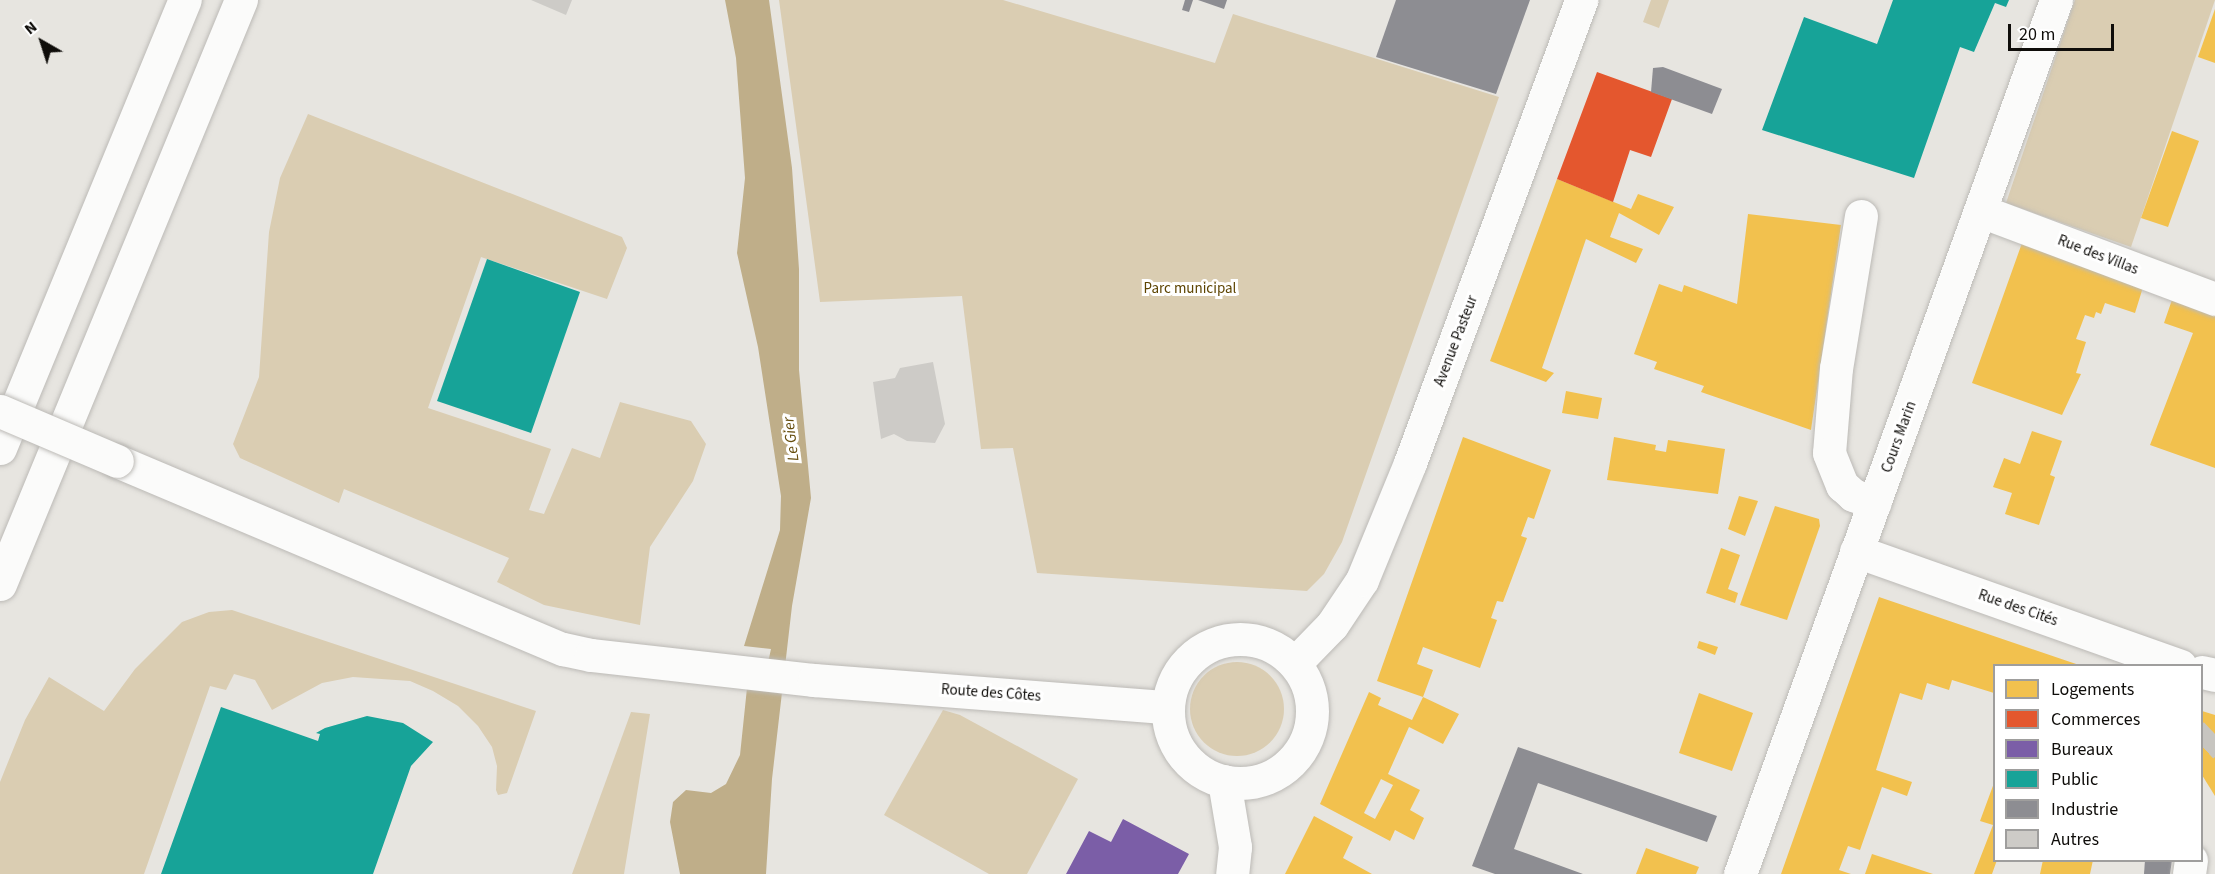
<!DOCTYPE html>
<html>
<head>
<meta charset="utf-8">
<style>
	body { margin:0 }
	#map { position:relative; width:2215px; height:874px; overflow:hidden; background:#e7e5e0; font-family:"Source Sans 3",sans-serif }
	div>[style] { position:absolute }
	[style*='--x'] { left:calc(var(--x)*1px); top:calc(var(--y)*1px); width:calc(var(--w)*1px); rotate:calc(var(--a)*1deg) }
	.green>* { inset:0; background:#dacdb2 }
	.round { border-radius:50% }
	.water>* { inset:0; background:#bfae89 }
	.homes>* { inset:0; background:#f2c14e }
	.shops>* { inset:0; background:#e4572e }
	.offices>* { inset:0; background:#7b5ea7 }
	.public>* { inset:0; background:#17a398 }
	.industry>* { inset:0; background:#8d8d92 }
	.building>* { inset:0; background:#cdcbc7 }
	.street-tunnel>* { height:33px; margin-top:-16.5px; transform-origin:0; background:repeating-linear-gradient(90deg,#c7c5c0 0 33px,transparent 0 49px) }
	.roads { filter:drop-shadow(0 0 2px #bcbab6) drop-shadow(0 0 2px #bcbab6) }
	.street>* { height:33px; margin:-16.5px; padding:0 16.5px; transform-origin:16.5px; border-radius:16.5px; background:#fbfbfa }
	.secondary>* { height:33px; margin:-16.5px; padding:0 16.5px; transform-origin:16.5px; border-radius:16.5px; background:#fbfbfa }
	.secondary>.ring { margin:-16.5px; padding:0; box-sizing:content-box; background:none; border:33px solid #fbfbfa; border-radius:50% }
	.highway>* { height:33px; margin:-16.5px; padding:0 16.5px; transform-origin:16.5px; border-radius:16.5px; background:#fbfbfa }
	.bridges { filter:drop-shadow(0 0 2px #bcbab6) drop-shadow(0 0 2px #bcbab6) }
	.street-bridge>* { height:33px; margin:-16.5px; padding:0 16.5px; transform-origin:16.5px; border-radius:16.5px; background:#fbfbfa }
	span { translate:-50% -50%; white-space:nowrap; text-align:center; line-height:1.15; -webkit-text-stroke:6px #fff; paint-order:stroke }
	.street-label { font-size:15px; color:#0f0d0a }
	.park-label { font-size:15px; color:#5d4400 }
	.water-label { font-size:16px; color:#654c0c; font-style:italic }
	.legend { position:absolute; left:1993px; top:664px; width:210px; height:198px; box-sizing:border-box; background:#fff; border:2px solid #9f9e9d; margin:0; padding:8px 10px; list-style:none; font-size:18px; color:#0f0d0a }
	.legend li { display:flex; align-items:center; gap:12px; height:30px }
	.legend b { width:30px; border:2px solid #9f9e9d }
	.north { position:absolute; left:12px; top:12px; width:60px; height:60px; -webkit-text-stroke:4px #fff; paint-order:stroke; rotate:321deg; font-size:16px; font-weight:700; line-height:24px; text-align:center; color:#0f0d0a }
	.north::after { content:''; display:block; margin:auto; width:21px; height:27px; background:#0f0d0a; clip-path:polygon(50% 0,100% 100%,50% 72%,0 100%) }
	.scale { position:absolute; left:2008px; top:24px; width:106px; height:27px; box-sizing:border-box; border:3px solid #0f0d0a; border-top:0; padding-left:8px; font-size:18px; line-height:21px; white-space:nowrap; color:#0f0d0a; -webkit-text-stroke:4px #fff; paint-order:stroke }
</style>
</head>
<body>
<div id="map">
	<div class="green">
		<i style="clip-path:polygon(779px 0,1003px 0,1215px 63px,1233px 14px,1499px 97px,1342px 542px,1324px 574px,1307px 591px,1037px 573px,1013px 448px,981px 449px,962px 296px,820px 302px)"></i>
		<i style="clip-path:polygon(1651px 0,1669px 0,1659px 28px,1643px 22px)"></i>
		<i style="clip-path:polygon(2075px 0,2215px 0,2131px 247px,2006px 203px)"></i>
		<i style="clip-path:polygon(308px 114px,622px 237px,627px 248px,607px 299px,481px 257px,428px 408px,551px 449px,529px 510px,544px 514px,572px 448px,600px 458px,620px 402px,691px 421px,706px 444px,693px 481px,650px 547px,640px 625px,544px 605px,497px 582px,509px 558px,344px 489px,339px 503px,240px 458px,233px 444px,259px 377px,269px 232px,280px 178px)"></i>
		<i style="clip-path:polygon(232px 610px,536px 711px,507px 793px,498px 795px,496px 790px,497px 766px,492px 747px,478px 726px,458px 706px,433px 691px,410px 681px,353px 677px,322px 683px,272px 710px,255px 680px,234px 674px,226px 690px,210px 686px,144px 874px,0 874px,0 782px,25px 720px,49px 677px,104px 711px,135px 669px,182px 622px,209px 612px)"></i>
		<i class="round" style="left:1190px;top:662px;width:94px;height:94px"></i>
		<i style="clip-path:polygon(943px 710px,960px 715px,1078px 779px,1027px 874px,989px 874px,884px 815px)"></i>
		<i style="clip-path:polygon(631px 712px,650px 714px,624px 874px,572px 874px)"></i>
	</div>
	<div class="water">
		<i style="clip-path:polygon(725px 0,769px 0,792px 168px,799px 269px,799px 370px,811px 498px,792px 606px,772px 779px,766px 874px,680px 874px,670px 822px,673px 802px,686px 790px,711px 793px,726px 784px,740px 755px,747px 688px,762px 690px,771px 649px,744px 646px,780px 530px,781px 496px,758px 347px,737px 253px,745px 178px,736px 58px)"></i>
	</div>
	<div class="homes">
		<i style="clip-path:polygon(2215px 9px,2215px 63px,2198px 57px)"></i>
		<i style="clip-path:polygon(2172px 131px,2199px 141px,2168px 227px,2141px 218px)"></i>
		<i style="clip-path:polygon(1557px 179px,1631px 209px,1638px 194px,1674px 207px,1659px 235px,1619px 213px,1610px 237px,1643px 249px,1636px 263px,1586px 239px,1542px 368px,1554px 373px,1546px 382px,1490px 361px)"></i>
		<i style="clip-path:polygon(1748px 214px,1841px 225px,1811px 430px,1701px 392px,1704px 386px,1654px 369px,1657px 362px,1634px 354px,1659px 284px,1682px 292px,1684px 285px,1737px 304px)"></i>
		<i style="clip-path:polygon(2022px 243px,2144px 284px,2135px 313px,2105px 303px,2101px 314px,2096px 312px,2094px 318px,2085px 315px,2076px 339px,2086px 342px,2076px 373px,2081px 374px,2062px 415px,1972px 383px)"></i>
		<i style="clip-path:polygon(2174px 294px,2215px 308px,2215px 468px,2150px 445px,2193px 333px,2164px 323px)"></i>
		<i style="clip-path:polygon(1566px 391px,1602px 398px,1598px 419px,1562px 413px)"></i>
		<i style="clip-path:polygon(2032px 431px,2062px 441px,2050px 475px,2055px 477px,2039px 525px,2005px 514px,2012px 493px,1993px 487px,2004px 458px,2020px 464px)"></i>
		<i style="clip-path:polygon(1463px 437px,1551px 470px,1534px 519px,1528px 517px,1521px 536px,1527px 538px,1503px 602px,1497px 601px,1491px 618px,1497px 620px,1480px 668px,1423px 647px,1417px 664px,1433px 670px,1423px 697px,1377px 681px)"></i>
		<i style="clip-path:polygon(1614px 437px,1656px 445px,1655px 450px,1666px 452px,1668px 440px,1725px 449px,1718px 494px,1607px 480px)"></i>
		<i style="clip-path:polygon(1739px 496px,1758px 501px,1745px 536px,1728px 529px)"></i>
		<i style="clip-path:polygon(1775px 506px,1819px 519px,1820px 526px,1787px 620px,1740px 605px)"></i>
		<i style="clip-path:polygon(1721px 548px,1740px 555px,1728px 589px,1738px 593px,1735px 603px,1706px 593px)"></i>
		<i style="clip-path:polygon(1879px 597px,2082px 666px,1994px 666px,1994px 693px,1952px 680px,1949px 690px,1927px 683px,1922px 700px,1900px 693px,1876px 770px,1912px 782px,1907px 796px,1882px 787px,1860px 850px,1848px 846px,1839px 870px,1851px 874px,1781px 874px)"></i>
		<i style="clip-path:polygon(1699px 641px,1718px 647px,1715px 655px,1697px 648px)"></i>
		<i style="clip-path:polygon(evenodd,1369px 692px,1381px 698px,1378px 705px,1412px 720px,1423px 697px,1459px 714px,1443px 744px,1409px 727px,1388px 774px,1420px 790px,1410px 810px,1424px 818px,1414px 840px,1395px 830px,1390px 841px,1320px 804px,1369px 692px,1381px 779px,1393px 785px,1375px 819px,1364px 813px,1381px 779px)"></i>
		<i style="clip-path:polygon(1699px 693px,1753px 713px,1732px 771px,1679px 753px)"></i>
		<i style="clip-path:polygon(2202px 711px,2215px 715px,2215px 796px,2202px 775px)"></i>
		<i style="clip-path:polygon(1994px 783px,1997px 860px,1992px 874px,1974px 874px,1993px 825px,1980px 821px)"></i>
		<i style="clip-path:polygon(1314px 816px,1353px 837px,1343px 858px,1372px 874px,1285px 874px)"></i>
		<i style="clip-path:polygon(1646px 848px,1699px 867px,1696px 874px,1636px 874px)"></i>
		<i style="clip-path:polygon(1872px 854px,1933px 874px,1865px 874px)"></i>
		<i style="clip-path:polygon(2043px 860px,2093px 860px,2090px 874px,2040px 874px)"></i>
	</div>
	<div class="shops">
		<i style="clip-path:polygon(1597px 72px,1672px 99px,1651px 157px,1630px 150px,1613px 202px,1557px 179px)"></i>
	</div>
	<div class="offices">
		<i style="clip-path:polygon(1123px 819px,1189px 854px,1178px 874px,1066px 874px,1089px 831px,1111px 842px)"></i>
	</div>
	<div class="public">
		<i style="clip-path:polygon(1893px 0,2009px 0,2006px 7px,1995px 3px,1974px 52px,1960px 47px,1914px 178px,1762px 130px,1804px 17px,1877px 44px)"></i>
		<i style="clip-path:polygon(487px 259px,580px 292px,531px 433px,437px 401px)"></i>
		<i style="clip-path:polygon(221px 707px,318px 741px,320px 734px,316px 733px,325px 728px,367px 716px,403px 723px,433px 742px,411px 766px,373px 874px,161px 874px)"></i>
	</div>
	<div class="industry">
		<i style="clip-path:polygon(1185px 0,1193px 0,1189px 12px,1182px 10px)"></i>
		<i style="clip-path:polygon(1198px 0,1227px 0,1224px 9px)"></i>
		<i style="clip-path:polygon(1396px 0,1530px 0,1496px 94px,1376px 57px)"></i>
		<i style="clip-path:polygon(1663px 67px,1722px 89px,1712px 114px,1651px 92px,1653px 68px)"></i>
		<i style="clip-path:polygon(1518px 747px,1717px 816px,1707px 842px,1538px 783px,1514px 849px,1583px 874px,1495px 874px,1472px 866px)"></i>
		<i style="clip-path:polygon(2145px 860px,2172px 860px,2170px 874px,2144px 874px)"></i>
	</div>
	<div class="building">
		<i style="clip-path:polygon(531px 0,572px 0,566px 15px)"></i>
		<i style="clip-path:polygon(933px 362px,945px 424px,935px 443px,907px 441px,894px 434px,881px 439px,873px 382px,895px 378px,900px 368px)"></i>
	</div>
	<div class="street-tunnel">
		<i style="--x:2202;--y:746;--w:18;--a:-43"></i>
	</div>
	<div class="roads">
		<div class="street">
			<i style="--x:1981;--y:211;--w:250;--a:20.6"></i>
			<i style="--x:1861;--y:216;--w:154;--a:99.3"></i>
			<i style="--x:1836;--y:368;--w:85;--a:94.7"></i>
			<i style="--x:1829;--y:453;--w:35;--a:68"></i>
			<i style="--x:1842;--y:485;--w:15;--a:42"></i>
			<i style="--x:1853;--y:495;--w:23;--a:20"></i>
			<i style="--x:117;--y:461;--w:484;--a:22.9"></i>
			<i style="--x:563;--y:649;--w:29;--a:12"></i>
			<i style="--x:591;--y:655;--w:224;--a:6.4"></i>
			<i style="--x:814;--y:680;--w:354;--a:4.4"></i>
			<i style="--x:1856;--y:551;--w:344;--a:19.5"></i>
			<i style="--x:2202;--y:672;--w:13;--a:13"></i>
			<i style="--x:1740;--y:874;--w:929;--a:-70.12"></i>
			<i style="--x:2189;--y:874;--w:14;--a:-82"></i>
		</div>
		<div class="secondary">
			<i class="ring" style="left:1168px;top:639px;width:111px;height:111px"></i>
			<i style="--x:1295;--y:663;--w:53;--a:-45.8"></i>
			<i style="--x:1332;--y:625;--w:54;--a:-56.3"></i>
			<i style="--x:1362;--y:580;--w:126;--a:-67.7"></i>
			<i style="--x:1410;--y:463;--w:494;--a:-69.7"></i>
			<i style="--x:1224;--y:781;--w:67;--a:80.5"></i>
			<i style="--x:1235;--y:847;--w:27;--a:96"></i>
		</div>
		<div class="highway">
			<i style="--x:0;--y:448;--w:485;--a:-67.6"></i>
			<i style="--x:0;--y:584;--w:632;--a:-67.58"></i>
		</div>
	</div>
	<div class="bridges">
		<div class="street-bridge">
			<i style="--x:0;--y:411;--w:127;--a:23.1"></i>
		</div>
	</div>
	<div class="street-label">
		<span style="left:2098px;top:255px;rotate:21deg">Rue des Villas</span>
		<span style="left:1456px;top:341px;rotate:-69deg">Avenue Pasteur</span>
		<span style="left:1899px;top:437px;rotate:-70deg">Cours Marin</span>
		<span style="left:2018px;top:608px;rotate:19deg">Rue des Cités</span>
		<span style="left:991px;top:693px;rotate:4deg">Route des Côtes</span>
	</div>
	<div class="park-label">
		<span style="left:1190px;top:289px">Parc municipal</span>
	</div>
	<div class="water-label">
		<span style="left:791px;top:439px;rotate:-97deg">Le Gier</span>
	</div>
	<ul class="legend">
	<li><b style="height:16px;background:#f2c14e"></b>Logements</li>
	<li><b style="height:16px;background:#e4572e"></b>Commerces</li>
	<li><b style="height:16px;background:#7b5ea7"></b>Bureaux</li>
	<li><b style="height:16px;background:#17a398"></b>Public</li>
	<li><b style="height:16px;background:#8d8d92"></b>Industrie</li>
	<li><b style="height:16px;background:#cdcbc7"></b>Autres</li>
	</ul>
	<div class="north">N</div>
	<div class="scale">20 m</div>
</div>
</body>
</html>
